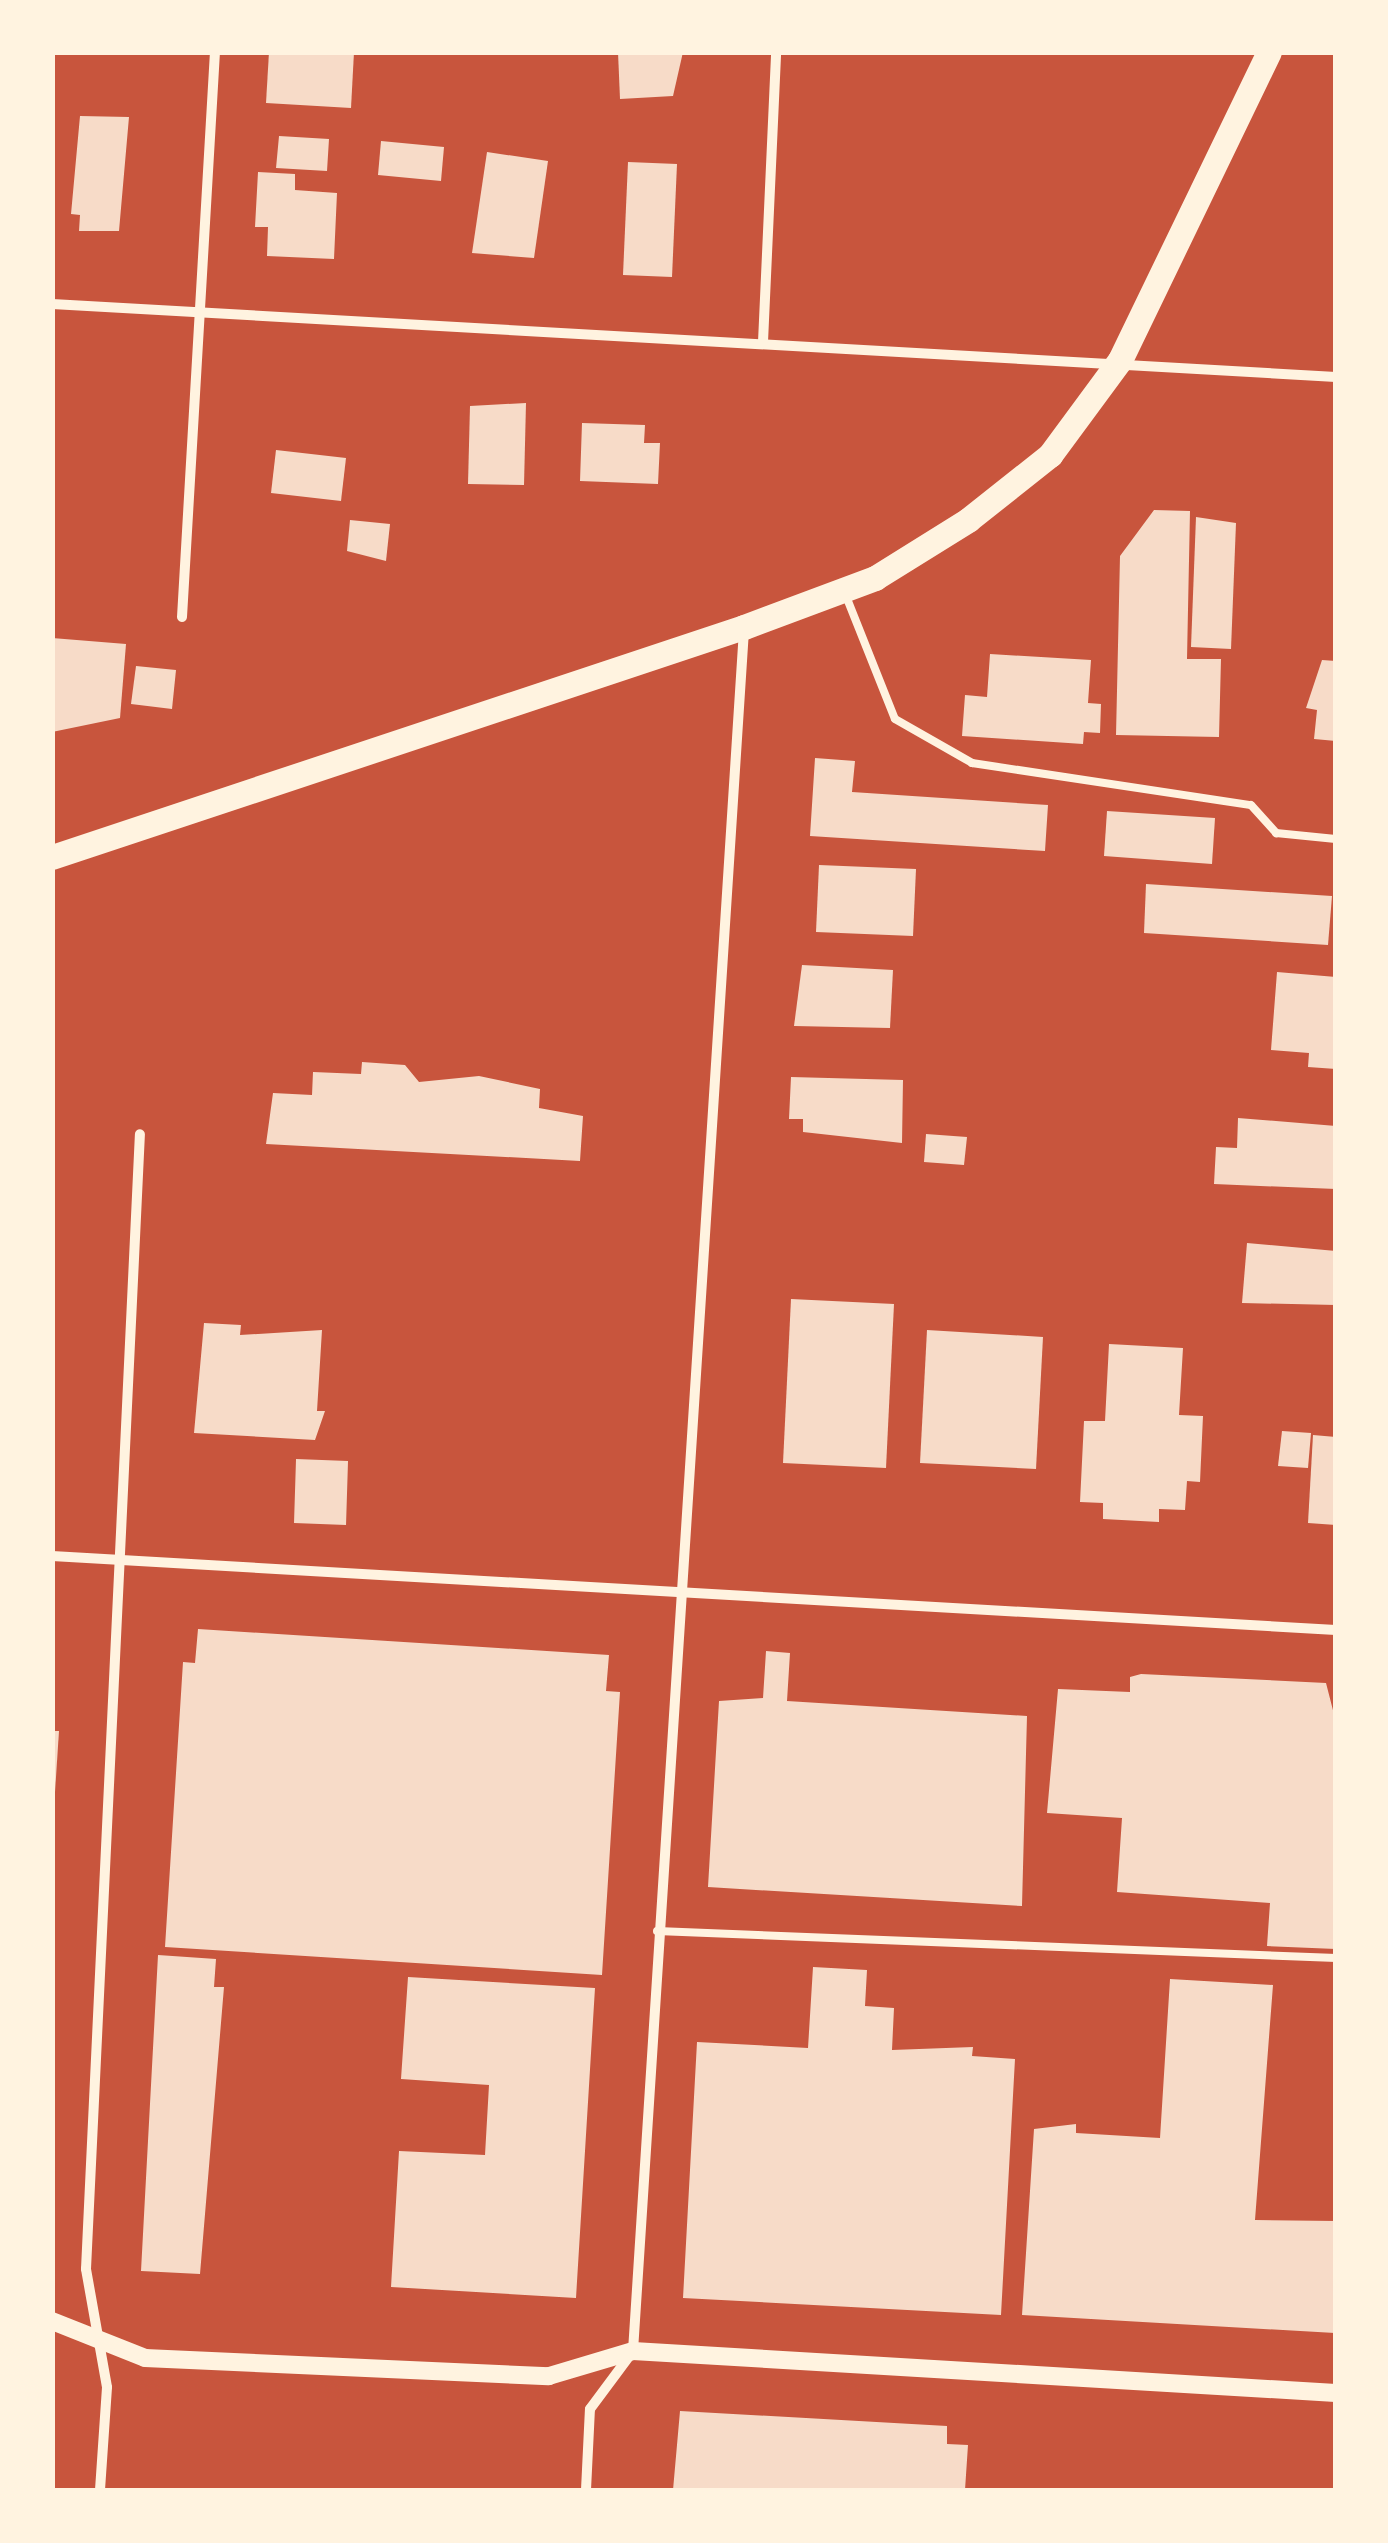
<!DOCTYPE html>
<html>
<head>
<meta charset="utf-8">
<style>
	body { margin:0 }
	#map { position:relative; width:1388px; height:2543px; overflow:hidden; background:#c8553d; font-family:"Public Sans",sans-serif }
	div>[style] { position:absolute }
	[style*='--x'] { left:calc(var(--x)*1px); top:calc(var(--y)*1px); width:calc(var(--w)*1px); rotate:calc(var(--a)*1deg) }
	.building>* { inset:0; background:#f7dbc8 }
	.service>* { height:8px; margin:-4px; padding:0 4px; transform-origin:4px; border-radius:4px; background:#fff3e0 }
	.minor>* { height:10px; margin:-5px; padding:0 5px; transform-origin:5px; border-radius:5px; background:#fff3e0 }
	.tertiary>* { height:18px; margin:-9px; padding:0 9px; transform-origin:9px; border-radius:9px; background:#fff3e0 }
	.primary>* { height:25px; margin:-12.5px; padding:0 12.5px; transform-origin:12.5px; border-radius:12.5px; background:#fff3e0 }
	span { translate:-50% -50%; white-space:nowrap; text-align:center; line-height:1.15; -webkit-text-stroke:9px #fff3e0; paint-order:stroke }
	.frame { position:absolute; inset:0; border:55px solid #fff3e0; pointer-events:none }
</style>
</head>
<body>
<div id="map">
	<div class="building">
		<i style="clip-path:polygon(269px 52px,354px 52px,351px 108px,266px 103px)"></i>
		<i style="clip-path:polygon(618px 52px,683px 52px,673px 96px,620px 99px)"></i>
		<i style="clip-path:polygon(80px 116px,129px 117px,119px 231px,79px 231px,80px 215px,71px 214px)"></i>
		<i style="clip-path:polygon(279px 136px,329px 139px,327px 171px,276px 168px)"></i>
		<i style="clip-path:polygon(381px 141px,444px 147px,441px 181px,378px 175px)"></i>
		<i style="clip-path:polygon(487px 152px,548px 161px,534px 258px,472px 253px)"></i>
		<i style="clip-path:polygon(628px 162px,677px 164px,672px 277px,623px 275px)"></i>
		<i style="clip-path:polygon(258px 172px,295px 174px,295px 190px,337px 193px,334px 259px,267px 256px,268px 227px,255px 227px)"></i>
		<i style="clip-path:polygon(526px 403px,524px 485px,468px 484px,470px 406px)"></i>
		<i style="clip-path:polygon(582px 423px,645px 425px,644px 443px,660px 443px,658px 484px,580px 481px)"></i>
		<i style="clip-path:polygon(276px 450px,346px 458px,341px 501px,271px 493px)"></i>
		<i style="clip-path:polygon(1154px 510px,1190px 511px,1187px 659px,1221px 659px,1219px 737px,1116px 735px,1120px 556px)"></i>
		<i style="clip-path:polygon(1196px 517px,1236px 523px,1231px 649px,1191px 647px)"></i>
		<i style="clip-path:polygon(350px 520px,390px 524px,386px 561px,347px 551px)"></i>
		<i style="clip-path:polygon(52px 638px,126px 644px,120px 718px,52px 732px)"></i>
		<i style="clip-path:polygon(990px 654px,1091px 660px,1088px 703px,1101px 704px,1100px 733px,1084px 732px,1083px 744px,962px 736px,965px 695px,987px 697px)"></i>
		<i style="clip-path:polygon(1322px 660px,1336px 661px,1336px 741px,1314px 739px,1317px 710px,1306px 708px)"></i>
		<i style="clip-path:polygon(136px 666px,176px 670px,172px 709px,131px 704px)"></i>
		<i style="clip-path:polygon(815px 758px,855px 761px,852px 792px,1048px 805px,1045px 851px,810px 836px)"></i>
		<i style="clip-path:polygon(1107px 811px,1215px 818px,1212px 864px,1104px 856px)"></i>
		<i style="clip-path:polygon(819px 865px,916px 869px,913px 936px,816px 932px)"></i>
		<i style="clip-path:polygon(1146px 884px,1332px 896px,1328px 945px,1144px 933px)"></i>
		<i style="clip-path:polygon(802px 965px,893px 970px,890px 1028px,794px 1026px)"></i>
		<i style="clip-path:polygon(1277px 972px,1336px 977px,1336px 1069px,1308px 1067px,1309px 1053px,1271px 1050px)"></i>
		<i style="clip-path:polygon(362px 1062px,405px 1065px,419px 1082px,479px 1076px,540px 1089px,539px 1108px,583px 1116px,580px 1161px,266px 1144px,273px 1093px,312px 1095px,313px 1072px,361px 1074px)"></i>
		<i style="clip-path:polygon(791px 1077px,903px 1080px,902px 1143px,803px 1132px,803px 1119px,789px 1119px)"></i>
		<i style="clip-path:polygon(1238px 1118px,1336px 1126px,1336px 1189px,1214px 1184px,1216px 1147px,1237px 1148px)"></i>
		<i style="clip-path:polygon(926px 1134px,967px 1137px,964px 1165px,924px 1162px)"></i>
		<i style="clip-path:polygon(1247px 1243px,1336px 1251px,1336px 1305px,1242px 1303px)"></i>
		<i style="clip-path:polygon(791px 1299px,894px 1304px,886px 1468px,783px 1463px)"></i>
		<i style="clip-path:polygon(204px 1323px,241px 1325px,240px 1335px,322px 1330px,317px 1411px,325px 1411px,315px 1440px,194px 1433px)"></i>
		<i style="clip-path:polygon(927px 1330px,1043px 1337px,1036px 1469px,920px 1463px)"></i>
		<i style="clip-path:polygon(1109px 1344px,1183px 1348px,1179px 1415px,1203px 1416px,1200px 1482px,1187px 1481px,1185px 1510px,1159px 1509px,1159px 1522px,1103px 1519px,1103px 1503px,1080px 1502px,1084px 1421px,1105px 1421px)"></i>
		<i style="clip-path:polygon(1282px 1431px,1311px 1433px,1308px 1468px,1278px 1466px)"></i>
		<i style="clip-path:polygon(1313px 1435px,1336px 1437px,1336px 1525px,1308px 1523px)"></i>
		<i style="clip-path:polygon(296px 1459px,348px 1461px,346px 1525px,294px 1523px)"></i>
		<i style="clip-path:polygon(198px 1629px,609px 1655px,606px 1691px,620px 1692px,602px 1975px,165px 1947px,183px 1662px,195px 1663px)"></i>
		<i style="clip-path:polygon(766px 1651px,790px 1653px,787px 1701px,1027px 1716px,1022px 1906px,708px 1887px,719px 1701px,763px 1698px)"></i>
		<i style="clip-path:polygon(1141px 1674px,1326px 1683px,1336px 1722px,1336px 1949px,1267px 1946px,1270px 1903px,1117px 1892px,1122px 1818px,1047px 1813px,1058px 1689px,1130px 1692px,1130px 1677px)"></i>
		<i style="clip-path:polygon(52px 1731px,59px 1731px,55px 1792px,52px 1792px)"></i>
		<i style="clip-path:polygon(158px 1955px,216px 1959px,214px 1987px,224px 1987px,200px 2274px,141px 2271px)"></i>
		<i style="clip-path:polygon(813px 1967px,867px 1970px,865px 2006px,894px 2008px,892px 2050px,973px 2047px,972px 2056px,1015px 2059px,1001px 2315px,683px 2298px,697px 2042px,808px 2048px)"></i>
		<i style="clip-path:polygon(408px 1977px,595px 1988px,576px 2298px,391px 2287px,399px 2151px,485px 2155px,489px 2085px,401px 2079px)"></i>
		<i style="clip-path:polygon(1170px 1979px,1273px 1985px,1255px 2220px,1336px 2221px,1335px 2333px,1022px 2315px,1034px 2129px,1076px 2124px,1076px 2133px,1160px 2138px)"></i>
		<i style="clip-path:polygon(680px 2411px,947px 2426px,947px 2444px,968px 2445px,965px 2490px,673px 2490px)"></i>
	</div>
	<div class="service">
		<i style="--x:846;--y:596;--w:132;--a:68.3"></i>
		<i style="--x:895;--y:719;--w:89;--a:29.7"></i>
		<i style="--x:972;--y:763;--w:282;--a:8.6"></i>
		<i style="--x:1251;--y:805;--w:38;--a:48"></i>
		<i style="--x:1276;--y:833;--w:60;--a:5.7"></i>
		<i style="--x:657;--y:1931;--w:680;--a:2.28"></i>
	</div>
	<div class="minor">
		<i style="--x:52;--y:304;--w:1286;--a:3.25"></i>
		<i style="--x:763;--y:342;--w:290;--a:-87.4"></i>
		<i style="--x:182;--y:617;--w:566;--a:-86.66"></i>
		<i style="--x:52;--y:1556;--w:1286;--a:3.3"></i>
		<i style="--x:100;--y:2490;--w:103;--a:-86.1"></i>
		<i style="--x:107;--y:2387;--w:120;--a:-100.1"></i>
		<i style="--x:86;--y:2269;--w:1136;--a:-87.28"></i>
		<i style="--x:586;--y:2490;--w:81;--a:-87.2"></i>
		<i style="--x:590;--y:2409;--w:72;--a:-53.4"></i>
		<i style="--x:633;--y:2351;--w:1726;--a:-86.31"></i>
	</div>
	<div class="tertiary">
		<i style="--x:52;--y:2321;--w:100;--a:21.7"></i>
		<i style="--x:145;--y:2358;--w:404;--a:2.6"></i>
		<i style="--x:549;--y:2376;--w:88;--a:-16.6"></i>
		<i style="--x:633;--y:2351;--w:704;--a:3.42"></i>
	</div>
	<div class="primary">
		<i style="--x:52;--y:857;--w:729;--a:-18.39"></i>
		<i style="--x:744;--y:627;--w:140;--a:-20.5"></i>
		<i style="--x:875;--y:578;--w:110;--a:-31.9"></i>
		<i style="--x:968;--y:520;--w:105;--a:-38.4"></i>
		<i style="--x:1050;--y:455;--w:118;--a:-53.6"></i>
		<i style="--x:1120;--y:360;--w:342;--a:-64.2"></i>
	</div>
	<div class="frame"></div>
</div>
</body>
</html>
